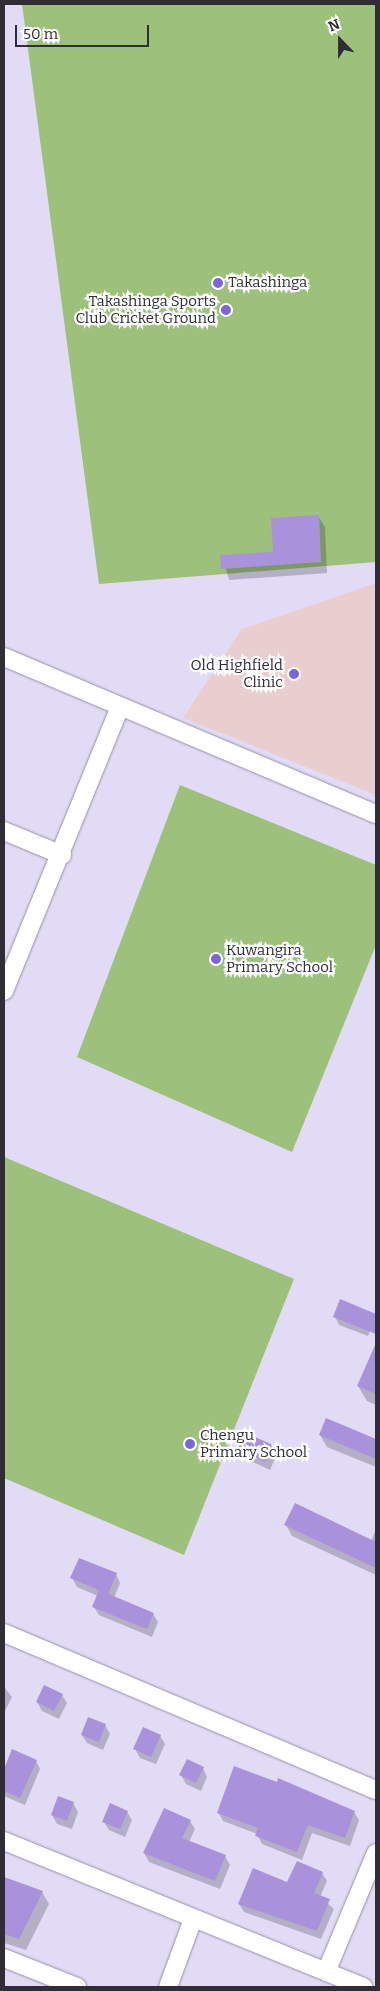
<!DOCTYPE html>
<html>
<head>
<meta charset="utf-8">
<style>
	body { margin:0 }
	#map { position:relative; width:380px; height:1991px; overflow:hidden; background:#e2dbf5; font-family:Bitter,serif }
	div>[style] { position:absolute }
	[style*='--x'] { left:calc(var(--x)*1px); top:calc(var(--y)*1px); width:calc(var(--w)*1px); rotate:calc(var(--a)*1deg) }
	.medical>* { inset:0; background:#e9cecf }
	.green>* { inset:0; background:#9dc07b }
	.shadow>* { inset:0; background:#0003 }
	.building>* { inset:0; background:#aa91dc }
	.roads { filter:drop-shadow(0 0 1px #968fa7) drop-shadow(0 0 1px #968fa7) }
	.minor>* { height:18px; margin:-9px; padding:0 9px; transform-origin:9px; border-radius:9px; background:#fff }
	.dots>* { width:14px; height:14px; translate:-50% -50%; box-sizing:border-box; border:2px solid #fff; border-radius:50% }
	span { translate:-50% -50%; white-space:nowrap; text-align:center; line-height:1.15; -webkit-text-stroke:4.5px #fff; paint-order:stroke }
	.poi-label { font-size:15px; color:#302d37 }
	.left { translate:0 -50%; text-align:left }
	.right { translate:-100% -50%; text-align:right }
	.frame { position:absolute; inset:0; border:5px solid #302d37; pointer-events:none }
	.north { position:absolute; left:315px; top:15px; width:50px; height:50px; -webkit-text-stroke:4px #fff; paint-order:stroke; rotate:338deg; font-size:14px; font-weight:700; line-height:20px; text-align:center; color:#302d37 }
	.north::after { content:''; display:block; margin:auto; width:18px; height:22px; background:#302d37; clip-path:polygon(50% 0,100% 100%,50% 72%,0 100%) }
	.scale { position:absolute; left:15px; top:25px; width:134px; height:22px; box-sizing:border-box; border:2px solid #302d37; border-top:0; padding-left:6px; font-size:15px; line-height:18px; white-space:nowrap; color:#302d37; -webkit-text-stroke:4px #fff; paint-order:stroke }
</style>
</head>
<body>
<div id="map">
	<div class="medical">
		<i style="clip-path:polygon(376px 583px,376px 795px,183px 718px,242px 629px)"></i>
	</div>
	<div class="green">
		<i style="clip-path:polygon(22px 4px,376px 4px,376px 562px,99px 584px)"></i>
		<i style="clip-path:polygon(180px 785px,376px 865px,376px 945px,292px 1152px,77px 1057px)"></i>
		<i style="clip-path:polygon(4px 1157px,294px 1279px,184px 1555px,4px 1478px)"></i>
	</div>
	<div class="shadow">
		<i style="clip-path:polygon(318px 516px,325px 527px,327px 573px,229px 580px,222px 556px,275px 554px)"></i>
		<i style="clip-path:polygon(335px 1317px,374px 1321px,368px 1336px,339px 1325px)"></i>
		<i style="clip-path:polygon(376px 1346px,376px 1405px,367px 1401px,358px 1386px)"></i>
		<i style="clip-path:polygon(326px 1420px,376px 1440px,376px 1467px,327px 1447px,320px 1435px)"></i>
		<i style="clip-path:polygon(272px 1446px,277px 1454px,270px 1470px,242px 1457px,237px 1449px)"></i>
		<i style="clip-path:polygon(286px 1525px,371px 1541px,376px 1529px,376px 1575px,292px 1536px)"></i>
		<i style="clip-path:polygon(116px 1574px,120px 1583px,114px 1598px,153px 1614px,158px 1622px,152px 1637px,99px 1615px,94px 1607px,98px 1596px,77px 1587px,72px 1578px)"></i>
		<i style="clip-path:polygon(4px 1687px,12px 1697px,5px 1711px,4px 1711px)"></i>
		<i style="clip-path:polygon(62px 1695px,67px 1703px,59px 1719px,42px 1711px,37px 1702px)"></i>
		<i style="clip-path:polygon(105px 1725px,110px 1734px,103px 1750px,87px 1743px,82px 1735px)"></i>
		<i style="clip-path:polygon(160px 1736px,165px 1744px,156px 1764px,140px 1758px,135px 1749px)"></i>
		<i style="clip-path:polygon(13px 1751px,36px 1761px,40px 1769px,25px 1805px,4px 1796px,4px 1772px)"></i>
		<i style="clip-path:polygon(203px 1768px,207px 1777px,201px 1791px,186px 1784px,181px 1775px)"></i>
		<i style="clip-path:polygon(277px 1784px,354px 1812px,359px 1820px,350px 1846px,312px 1833px,302px 1860px,262px 1844px,257px 1834px,223px 1821px,218px 1812px)"></i>
		<i style="clip-path:polygon(73px 1803px,78px 1812px,72px 1829px,57px 1824px,52px 1815px)"></i>
		<i style="clip-path:polygon(127px 1812px,132px 1820px,125px 1837px,109px 1830px,104px 1822px)"></i>
		<i style="clip-path:polygon(190px 1821px,195px 1829px,189px 1842px,225px 1856px,230px 1865px,220px 1889px,149px 1862px,144px 1853px)"></i>
		<i style="clip-path:polygon(322px 1873px,327px 1881px,320px 1897px,334px 1909px,321px 1939px,244px 1912px,239px 1904px)"></i>
		<i style="clip-path:polygon(4px 1878px,42px 1892px,49px 1904px,26px 1950px,4px 1943px)"></i>
	</div>
	<div class="building">
		<i style="clip-path:polygon(319px 515px,321px 562px,221px 569px,220px 555px,273px 552px,271px 518px)"></i>
		<i style="clip-path:polygon(340px 1299px,376px 1314px,376px 1334px,333px 1317px)"></i>
		<i style="clip-path:polygon(376px 1343px,376px 1394px,357px 1386px)"></i>
		<i style="clip-path:polygon(326px 1418px,376px 1439px,376px 1459px,319px 1435px)"></i>
		<i style="clip-path:polygon(244px 1432px,273px 1445px,265px 1462px,236px 1449px)"></i>
		<i style="clip-path:polygon(295px 1503px,376px 1542px,376px 1568px,284px 1525px)"></i>
		<i style="clip-path:polygon(79px 1558px,117px 1573px,108px 1594px,70px 1578px)"></i>
		<i style="clip-path:polygon(99px 1590px,154px 1613px,147px 1629px,92px 1607px)"></i>
		<i style="clip-path:polygon(44px 1685px,63px 1694px,54px 1711px,36px 1702px)"></i>
		<i style="clip-path:polygon(88px 1717px,106px 1724px,99px 1742px,81px 1735px)"></i>
		<i style="clip-path:polygon(143px 1727px,161px 1735px,151px 1757px,133px 1749px)"></i>
		<i style="clip-path:polygon(12px 1749px,37px 1760px,20px 1798px,4px 1791px,4px 1769px)"></i>
		<i style="clip-path:polygon(187px 1759px,204px 1767px,196px 1783px,179px 1775px)"></i>
		<i style="clip-path:polygon(234px 1766px,277px 1782px,278px 1778px,355px 1811px,345px 1838px,308px 1825px,297px 1852px,255px 1836px,258px 1828px,217px 1813px)"></i>
		<i style="clip-path:polygon(58px 1796px,74px 1802px,67px 1821px,51px 1815px)"></i>
		<i style="clip-path:polygon(110px 1803px,128px 1811px,120px 1829px,102px 1822px)"></i>
		<i style="clip-path:polygon(164px 1808px,191px 1820px,182px 1838px,226px 1855px,215px 1881px,143px 1853px)"></i>
		<i style="clip-path:polygon(297px 1861px,323px 1872px,314px 1893px,330px 1899px,317px 1931px,238px 1904px,253px 1868px,287px 1882px)"></i>
		<i style="clip-path:polygon(4px 1877px,43px 1891px,19px 1939px,4px 1934px)"></i>
	</div>
	<div class="roads">
		<div class="minor">
			<i style="--x:4;--y:657;--w:404;--a:22.9"></i>
			<i style="--x:4;--y:831;--w:63;--a:22.5"></i>
			<i style="--x:4;--y:991;--w:307;--a:-67.8"></i>
			<i style="--x:4;--y:1633;--w:404;--a:22.9"></i>
			<i style="--x:4;--y:1841;--w:388;--a:22.1"></i>
			<i style="--x:4;--y:1958;--w:79;--a:21.7"></i>
			<i style="--x:326;--y:1972;--w:129;--a:-67.2"></i>
			<i style="--x:168;--y:1987;--w:72;--a:-69.8"></i>
		</div>
	</div>
	<div class="dots">
		<i style="left:218px;top:283px;background:#7c64df"></i>
		<i style="left:226px;top:310px;background:#7c64df"></i>
		<i style="left:294px;top:674px;background:#7c64df"></i>
		<i style="left:216px;top:959px;background:#7c64df"></i>
		<i style="left:190px;top:1444px;background:#7c64df"></i>
	</div>
	<div class="poi-label">
		<span class="left" style="left:228px;top:283px">Takashinga</span>
		<span class="right" style="left:216px;top:310px">Takashinga Sports<br>Club Cricket Ground</span>
		<span class="right" style="left:283px;top:674px">Old Highfield<br>Clinic</span>
		<span class="left" style="left:226px;top:959px">Kuwangira<br>Primary School</span>
		<span class="left" style="left:200px;top:1444px">Chengu<br>Primary School</span>
	</div>
	<div class="frame"></div>
	<div class="north">N</div>
	<div class="scale">50 m</div>
</div>
</body>
</html>
